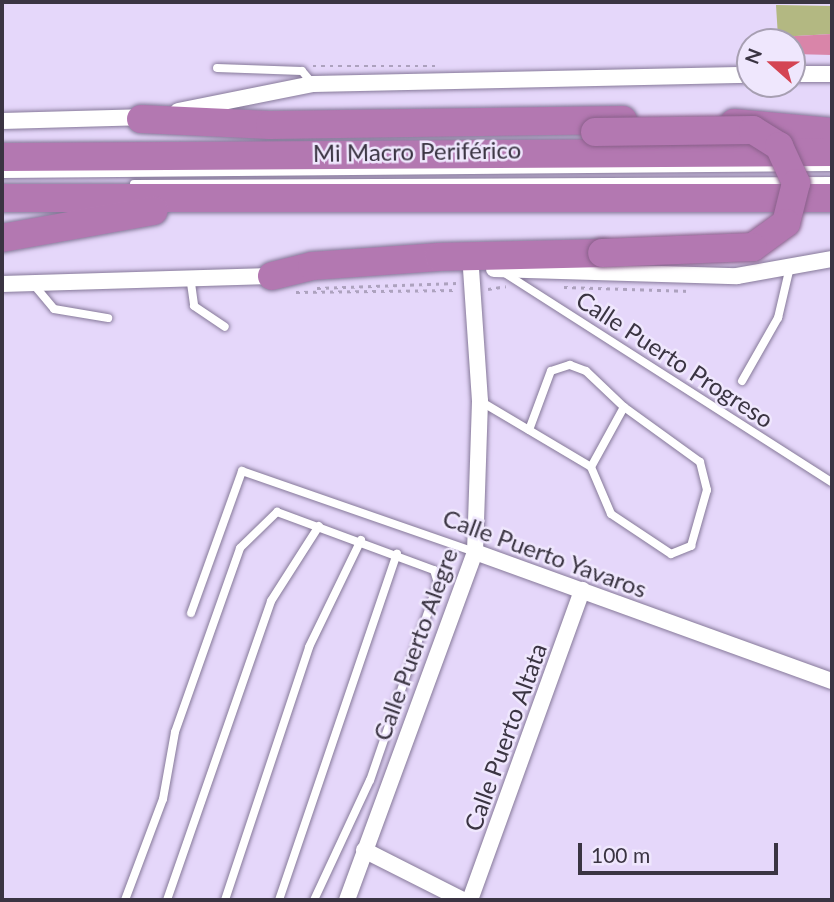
<!DOCTYPE html>
<html>
<head>
<meta charset="utf-8">
<style>
	body { margin:0 }
	#map { position:relative; width:834px; height:902px; overflow:hidden; background:#e5d7fa; font-family:Lato,sans-serif }
	div>[style] { position:absolute }
	[style*='--x'] { left:calc(var(--x)*1px); top:calc(var(--y)*1px); width:calc(var(--w)*1px); rotate:calc(var(--a)*1deg) }
	.green>* { inset:0; background:#b3b882 }
	.building>* { inset:0; background:#d985a9 }
	.path>* { height:2.5px; margin-top:-1.25px; transform-origin:0; background:repeating-linear-gradient(90deg,#ada2be 0 3.5px,transparent 0 8.5px) }
	.roads { filter:drop-shadow(0 0 2px #867999) drop-shadow(0 0 2px #867999) }
	.lane>* { height:8px; margin:-4px; padding:0 4px; transform-origin:4px; border-radius:4px; background:#fff }
	.street>* { height:16px; margin:-8px; padding:0 8px; transform-origin:8px; border-radius:8px; background:#fff }
	.highway>* { height:28px; margin:-14px; padding:0 14px; transform-origin:14px; border-radius:14px; background:#b378b1 }
	.bridges { filter:drop-shadow(0 0 2px #89608a) drop-shadow(0 0 2px #89608a) }
	.highway-bridge>* { height:28px; margin:-14px; padding:0 14px; transform-origin:14px; border-radius:14px; background:#b378b1 }
	span { translate:-50% -50%; white-space:nowrap; text-align:center; line-height:1.15; -webkit-text-stroke:5px #efe7fd; paint-order:stroke }
	.street-label { font-size:24px; color:#3a3442 }
	.frame { position:absolute; inset:0; border:4px solid #3a3442; pointer-events:none }
	.north { position:absolute; left:736px; top:28px; width:70px; height:70px; box-sizing:border-box; background:#efe7fd; border:2px solid #a79fb2; border-radius:50%; rotate:291deg; font-size:19px; font-weight:700; line-height:28px; text-align:center; color:#3a3442 }
	.north::after { content:''; display:block; margin:auto; width:24px; height:32px; background:#d44453; clip-path:polygon(50% 0,100% 100%,50% 72%,0 100%) }
	.scale { position:absolute; left:578px; top:843px; width:200px; height:32px; box-sizing:border-box; border:4px solid #3a3442; border-top:0; padding-left:9px; font-size:21px; line-height:24px; white-space:nowrap; color:#3a3442; -webkit-text-stroke:5px #efe7fd; paint-order:stroke }
</style>
</head>
<body>
<div id="map">
	<div class="green">
		<i style="clip-path:polygon(776px 5px,832px 6px,832px 34px,778px 37px)"></i>
	</div>
	<div class="building">
		<i style="clip-path:polygon(832px 34px,832px 55px,792px 54px,792px 42px,777px 42px,778px 37px)"></i>
	</div>
	<div class="path">
		<i style="--x:313;--y:66;--w:122;--a:0"></i>
		<i style="--x:564;--y:287;--w:127;--a:1.8"></i>
		<i style="--x:317;--y:288;--w:140;--a:-2"></i>
		<i style="--x:488;--y:289;--w:18;--a:-9"></i>
		<i style="--x:296;--y:292;--w:161;--a:-0.7"></i>
	</div>
	<div class="roads">
		<div class="lane">
			<i style="--x:217;--y:68;--w:85;--a:2"></i>
			<i style="--x:302;--y:71;--w:17;--a:50"></i>
			<i style="--x:2;--y:174;--w:830;--a:-0.48"></i>
			<i style="--x:134;--y:184;--w:698;--a:-0.25"></i>
			<i style="--x:503;--y:272;--w:390;--a:32.6"></i>
			<i style="--x:190;--y:276;--w:30;--a:82"></i>
			<i style="--x:194;--y:306;--w:37;--a:34"></i>
			<i style="--x:34;--y:285;--w:31;--a:50"></i>
			<i style="--x:54;--y:309;--w:55;--a:9.5"></i>
			<i style="--x:742;--y:381;--w:73;--a:-60.3"></i>
			<i style="--x:778;--y:318;--w:48;--a:-76.8"></i>
			<i style="--x:480;--y:401;--w:129;--a:30.7"></i>
			<i style="--x:591;--y:467;--w:51;--a:66.9"></i>
			<i style="--x:611;--y:514;--w:72;--a:33.7"></i>
			<i style="--x:671;--y:554;--w:22;--a:-22"></i>
			<i style="--x:691;--y:546;--w:58;--a:-74.1"></i>
			<i style="--x:707;--y:490;--w:29;--a:-104"></i>
			<i style="--x:700;--y:462;--w:94;--a:-144.1"></i>
			<i style="--x:624;--y:407;--w:68;--a:118.8"></i>
			<i style="--x:529;--y:430;--w:63;--a:-69.6"></i>
			<i style="--x:551;--y:371;--w:20;--a:-18"></i>
			<i style="--x:570;--y:365;--w:17;--a:21"></i>
			<i style="--x:586;--y:371;--w:52;--a:43.5"></i>
			<i style="--x:191;--y:613;--w:151;--a:-70.2"></i>
			<i style="--x:242;--y:471;--w:247;--a:19.2"></i>
			<i style="--x:125;--y:900;--w:108;--a:-69.4"></i>
			<i style="--x:163;--y:799;--w:68;--a:-79.8"></i>
			<i style="--x:175;--y:732;--w:195;--a:-70.5"></i>
			<i style="--x:240;--y:548;--w:52;--a:-44.2"></i>
			<i style="--x:277;--y:512;--w:167;--a:20.3"></i>
			<i style="--x:434;--y:570;--w:14;--a:73"></i>
			<i style="--x:438;--y:583;--w:208;--a:109"></i>
			<i style="--x:370;--y:780;--w:132;--a:115"></i>
			<i style="--x:167;--y:900;--w:317;--a:-70.8"></i>
			<i style="--x:271;--y:601;--w:89;--a:-57.4"></i>
			<i style="--x:225;--y:900;--w:267;--a:-71.6"></i>
			<i style="--x:309;--y:647;--w:119;--a:-64.1"></i>
			<i style="--x:279;--y:900;--w:366;--a:-71.2"></i>
		</div>
		<div class="street">
			<i style="--x:792;--y:74;--w:40;--a:0"></i>
			<i style="--x:178;--y:111;--w:138;--a:-11.3"></i>
			<i style="--x:313;--y:84;--w:437;--a:-1.2"></i>
			<i style="--x:2;--y:121;--w:147;--a:-1.6"></i>
			<i style="--x:494;--y:269;--w:243;--a:1.7"></i>
			<i style="--x:737;--y:276;--w:97;--a:-10.1"></i>
			<i style="--x:2;--y:284;--w:277;--a:-1.7"></i>
			<i style="--x:475;--y:552;--w:380;--a:19.9"></i>
			<i style="--x:364;--y:850;--w:111;--a:26.8"></i>
			<i style="--x:347;--y:900;--w:371;--a:-69.8"></i>
			<i style="--x:475;--y:552;--w:151;--a:-88.1"></i>
			<i style="--x:480;--y:401;--w:131;--a:-93.9"></i>
			<i style="--x:470;--y:900;--w:330;--a:-70.1"></i>
		</div>
		<div class="highway">
			<i style="--x:141;--y:119;--w:129;--a:2.7"></i>
			<i style="--x:270;--y:125;--w:353;--a:-0.8"></i>
			<i style="--x:734;--y:123;--w:98;--a:5.2"></i>
			<i style="--x:2;--y:157;--w:830;--a:-0.35"></i>
			<i style="--x:2;--y:198;--w:830;--a:0"></i>
			<i style="--x:2;--y:238;--w:154;--a:-10.1"></i>
			<i style="--x:272;--y:276;--w:41;--a:-14"></i>
			<i style="--x:312;--y:266;--w:127;--a:-4.1"></i>
			<i style="--x:439;--y:257;--w:163;--a:-1.4"></i>
		</div>
	</div>
	<div class="bridges">
		<div class="highway-bridge">
			<i style="--x:595;--y:132;--w:158;--a:-0.7"></i>
			<i style="--x:753;--y:130;--w:31;--a:32"></i>
			<i style="--x:779;--y:146;--w:41;--a:65.3"></i>
			<i style="--x:796;--y:183;--w:41;--a:104"></i>
			<i style="--x:786;--y:223;--w:41;--a:144"></i>
			<i style="--x:753;--y:247;--w:151;--a:177.7"></i>
		</div>
	</div>
	<div class="street-label">
		<span style="left:417px;top:151px;rotate:-1deg">Mi Macro Periférico</span>
		<span style="left:675px;top:359px;rotate:33deg">Calle Puerto Progreso</span>
		<span style="left:545px;top:553px;rotate:20deg">Calle Puerto Yavaros</span>
		<span style="left:415px;top:644px;rotate:-70deg">Calle Puerto Alegre</span>
		<span style="left:505px;top:737px;rotate:-70deg">Calle Puerto Altata</span>
	</div>
	<div class="frame"></div>
	<div class="north">N</div>
	<div class="scale">100 m</div>
</div>
</body>
</html>
